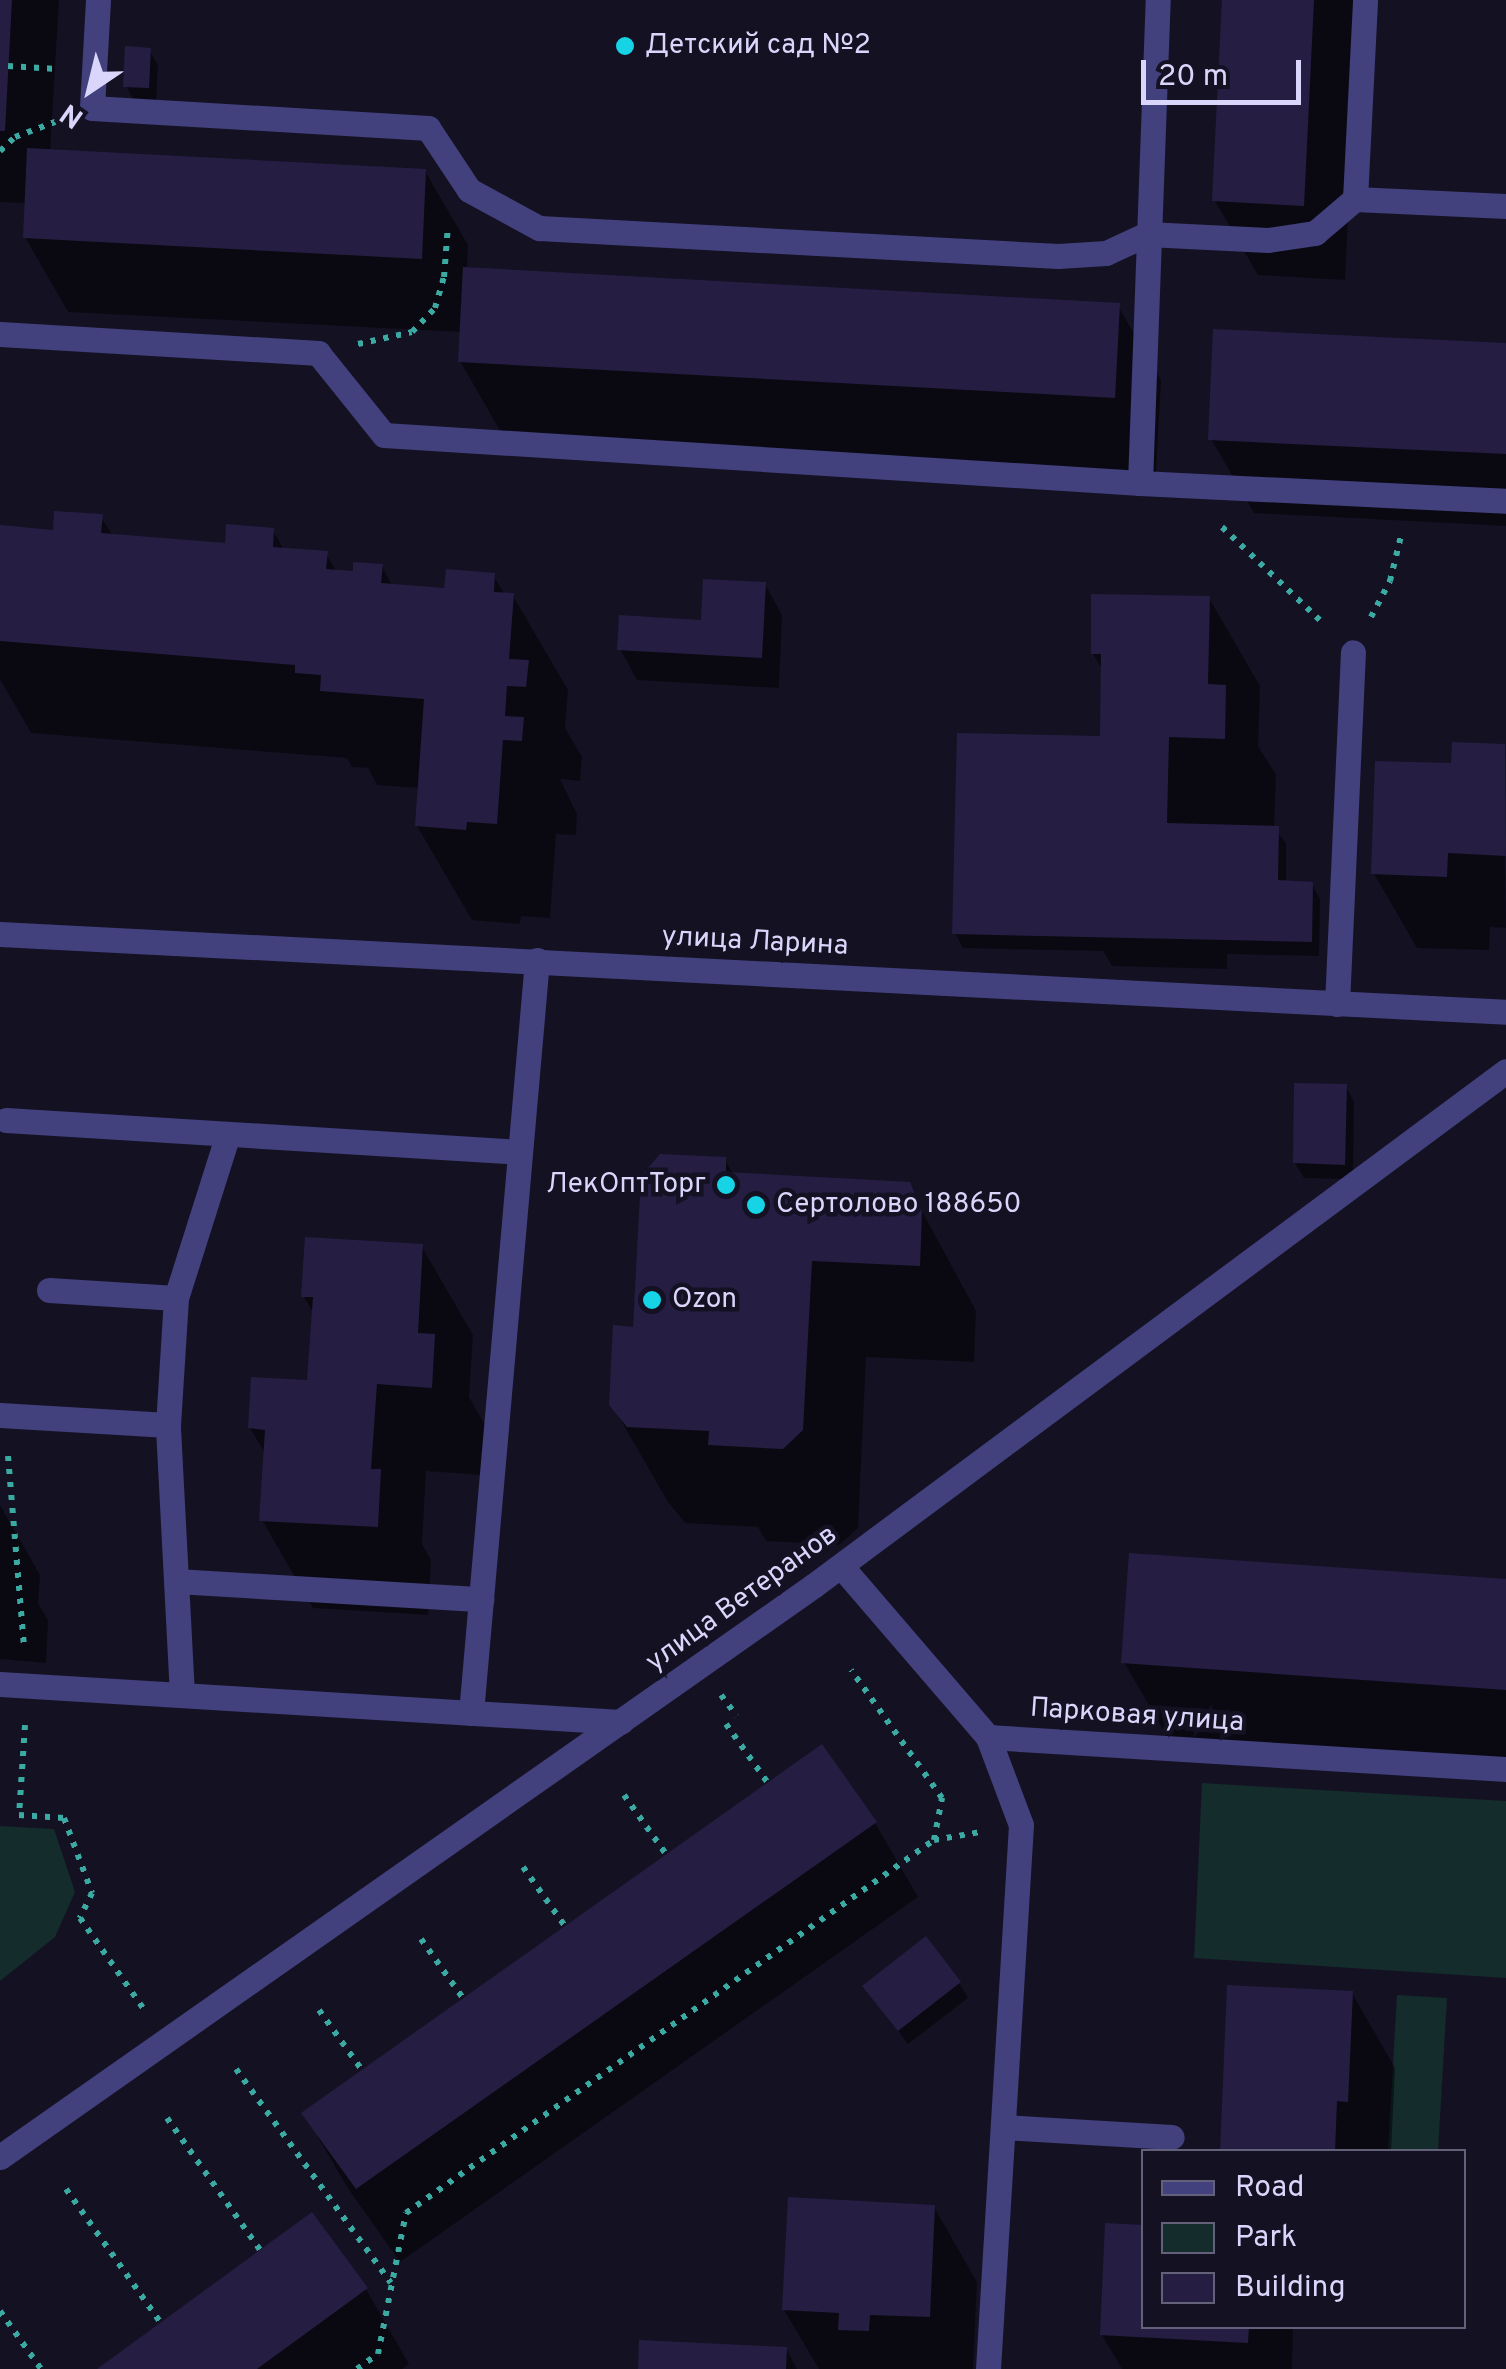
<!DOCTYPE html>
<html>
<head>
<meta charset="utf-8">
<style>
	body { margin:0 }
	#map { position:relative; width:1506px; height:2369px; overflow:hidden; background:#141123; font-family:Overpass,sans-serif }
	div>[style] { position:absolute }
	[style*='--x'] { left:calc(var(--x)*1px); top:calc(var(--y)*1px); width:calc(var(--w)*1px); rotate:calc(var(--a)*1deg) }
	.green>* { inset:0; background:#142c2b }
	.shadow>* { inset:0; background:#0007 }
	.building>* { inset:0; background:#251e42 }
	.path>* { height:6px; margin-top:-3px; transform-origin:0; background:repeating-linear-gradient(90deg,#3baaa3 0 5px,transparent 0 13px) }
	.lane>* { height:25px; margin:-12.5px; padding:0 12.5px; transform-origin:12.5px; border-radius:12.5px; background:#42407d }
	.street>* { height:25px; margin:-12.5px; padding:0 12.5px; transform-origin:12.5px; border-radius:12.5px; background:#42407d }
	.dots>* { width:28px; height:28px; translate:-50% -50%; box-sizing:border-box; border:5px solid #141123; border-radius:50% }
	span { translate:-50% -50%; white-space:nowrap; text-align:center; line-height:1.15; -webkit-text-stroke:9px #141123; paint-order:stroke }
	.poi-label { font-size:28px; color:#dad6fb }
	.left { translate:0 -50%; text-align:left }
	.right { translate:-100% -50%; text-align:right }
	.street-label { font-size:28px; color:#dad6fb }
	.legend { position:absolute; left:1141px; top:2149px; width:325px; height:180px; box-sizing:border-box; background:#141123; border:2px solid #636079; margin:0; padding:12px 18px; list-style:none; font-size:30px; color:#dad6fb }
	.legend li { display:flex; align-items:center; gap:20px; height:50px }
	.legend b { width:50px; border:2px solid #636079 }
	.north { position:absolute; left:40px; top:40px; width:100px; height:100px; -webkit-text-stroke:8px #141123; paint-order:stroke; rotate:215deg; font-size:28px; font-weight:700; line-height:40px; text-align:center; color:#dad6fb }
	.north::after { content:''; display:block; margin:auto; width:35px; height:45px; background:#dad6fb; clip-path:polygon(50% 0,100% 100%,50% 72%,0 100%) }
	.scale { position:absolute; left:1141px; top:60px; width:160px; height:45px; box-sizing:border-box; border:5px solid #dad6fb; border-top:0; padding-left:12px; font-size:30px; line-height:35px; white-space:nowrap; color:#dad6fb; -webkit-text-stroke:8px #141123; paint-order:stroke }
</style>
</head>
<body>
<div id="map">
	<div class="green">
		<i style="clip-path:polygon(1202px 1783px,1506px 1801px,1506px 1978px,1194px 1958px)"></i>
		<i style="clip-path:polygon(0 1826px,54px 1829px,75px 1892px,55px 1937px,0 1981px)"></i>
		<i style="clip-path:polygon(1397px 1995px,1447px 1998px,1438px 2151px,1388px 2151px)"></i>
	</div>
	<div class="shadow">
		<i style="clip-path:polygon(0 0,59px 0,50px 152px,425px 171px,468px 245px,467px 269px,1118px 306px,1161px 380px,1156px 472px,503px 436px,460px 361px,462px 332px,68px 312px,25px 237px,27px 203px,0 202px)"></i>
		<i style="clip-path:polygon(1224px 0,1359px 0,1345px 280px,1258px 275px,1215px 201px)"></i>
		<i style="clip-path:polygon(149px 50px,158px 65px,156px 102px,134px 101px,126px 86px)"></i>
		<i style="clip-path:polygon(1506px 346px,1506px 526px,1254px 513px,1211px 439px)"></i>
		<i style="clip-path:polygon(101px 517px,113px 536px,227px 546px,273px 531px,284px 550px,326px 554px,337px 572px,355px 574px,382px 566px,393px 587px,447px 591px,493px 575px,505px 595px,513px 596px,568px 690px,565px 728px,582px 757px,580px 781px,560px 779px,577px 814px,576px 835px,556px 834px,550px 918px,521px 916px,520px 924px,472px 920px,417px 826px,420px 788px,377px 785px,368px 768px,352px 767px,347px 758px,31px 733px,0 679px,0 528px,55px 532px)"></i>
		<i style="clip-path:polygon(765px 584px,782px 615px,779px 688px,637px 680px,620px 649px,703px 622px)"></i>
		<i style="clip-path:polygon(1209px 598px,1260px 686px,1258px 746px,1276px 775px,1274px 828px,1286px 843px,1286px 883px,1312px 884px,1320px 899px,1319px 956px,1227px 954px,1227px 969px,1112px 966px,1103px 951px,963px 948px,955px 933px,1102px 738px,1104px 672px,1093px 654px)"></i>
		<i style="clip-path:polygon(1503px 746px,1506px 928px,1490px 927px,1489px 950px,1417px 948px,1374px 874px,1454px 766px)"></i>
		<i style="clip-path:polygon(1346px 1087px,1354px 1102px,1353px 1179px,1304px 1178px,1295px 1163px)"></i>
		<i style="clip-path:polygon(725px 1160px,734px 1175px,908px 1185px,976px 1311px,974px 1362px,866px 1357px,858px 1528px,839px 1545px,766px 1541px,758px 1527px,685px 1523px,668px 1502px,612px 1405px,635px 1329px)"></i>
		<i style="clip-path:polygon(422px 1247px,473px 1335px,469px 1397px,485px 1425px,482px 1475px,426px 1471px,422px 1544px,431px 1560px,428px 1615px,313px 1608px,262px 1520px,266px 1455px,250px 1428px,310px 1383px,314px 1314px,304px 1297px)"></i>
		<i style="clip-path:polygon(0 1505px,40px 1575px,38px 1603px,48px 1620px,46px 1663px,0 1659px)"></i>
		<i style="clip-path:polygon(1506px 1582px,1506px 1761px,1167px 1737px,1124px 1662px)"></i>
		<i style="clip-path:polygon(875px 1823px,918px 1897px,400px 2262px,347px 2187px,304px 2113px)"></i>
		<i style="clip-path:polygon(959px 1983px,968px 1998px,908px 2044px,865px 1986px)"></i>
		<i style="clip-path:polygon(1352px 1993px,1395px 2068px,1391px 2152px,1222px 2152px)"></i>
		<i style="clip-path:polygon(934px 2207px,977px 2282px,973px 2369px,819px 2369px,784px 2310px)"></i>
		<i style="clip-path:polygon(312px 2215px,366px 2289px,409px 2364px,402px 2369px,101px 2369px)"></i>
		<i style="clip-path:polygon(1144px 2326px,1293px 2326px,1292px 2369px,1122px 2369px,1102px 2335px)"></i>
		<i style="clip-path:polygon(786px 2349px,797px 2369px,641px 2369px)"></i>
	</div>
	<div class="building">
		<i style="clip-path:polygon(0 0,12px 0,5px 131px,0 131px)"></i>
		<i style="clip-path:polygon(1222px 0,1314px 0,1304px 206px,1212px 201px)"></i>
		<i style="clip-path:polygon(125px 46px,151px 48px,149px 88px,123px 87px)"></i>
		<i style="clip-path:polygon(27px 148px,426px 169px,422px 259px,23px 238px)"></i>
		<i style="clip-path:polygon(463px 267px,1120px 303px,1115px 398px,458px 362px)"></i>
		<i style="clip-path:polygon(1213px 329px,1506px 343px,1506px 454px,1208px 440px)"></i>
		<i style="clip-path:polygon(54px 511px,103px 514px,101px 533px,225px 543px,226px 524px,274px 528px,273px 547px,328px 551px,326px 569px,353px 571px,353px 562px,383px 564px,381px 583px,444px 588px,446px 569px,495px 573px,494px 592px,514px 593px,509px 659px,529px 660px,526px 687px,507px 686px,505px 716px,524px 717px,522px 741px,503px 740px,497px 824px,467px 822px,466px 830px,415px 826px,424px 699px,320px 691px,321px 675px,295px 673px,295px 665px,0 641px,0 525px,53px 530px)"></i>
		<i style="clip-path:polygon(703px 579px,766px 582px,762px 658px,617px 650px,619px 615px,701px 620px)"></i>
		<i style="clip-path:polygon(1091px 594px,1210px 596px,1208px 684px,1226px 685px,1225px 739px,1169px 737px,1167px 823px,1279px 826px,1278px 880px,1313px 882px,1312px 942px,952px 934px,957px 733px,1100px 736px,1101px 654px,1091px 654px)"></i>
		<i style="clip-path:polygon(1452px 742px,1505px 744px,1506px 856px,1448px 853px,1447px 877px,1371px 874px,1375px 761px,1451px 763px)"></i>
		<i style="clip-path:polygon(1294px 1083px,1347px 1084px,1345px 1165px,1293px 1163px)"></i>
		<i style="clip-path:polygon(660px 1154px,726px 1157px,726px 1172px,910px 1182px,922px 1212px,920px 1266px,812px 1261px,803px 1430px,783px 1449px,708px 1445px,709px 1431px,627px 1427px,609px 1405px,613px 1325px,633px 1327px,641px 1176px)"></i>
		<i style="clip-path:polygon(305px 1237px,423px 1244px,418px 1333px,435px 1334px,432px 1388px,377px 1384px,371px 1469px,381px 1469px,378px 1527px,259px 1521px,265px 1430px,248px 1428px,251px 1377px,307px 1380px,313px 1297px,301px 1297px)"></i>
		<i style="clip-path:polygon(1129px 1553px,1506px 1579px,1506px 1690px,1121px 1663px)"></i>
		<i style="clip-path:polygon(822px 1744px,877px 1822px,356px 2189px,301px 2113px)"></i>
		<i style="clip-path:polygon(926px 1936px,961px 1982px,898px 2031px,862px 1986px)"></i>
		<i style="clip-path:polygon(1227px 1985px,1353px 1991px,1348px 2102px,1337px 2101px,1335px 2152px,1220px 2152px)"></i>
		<i style="clip-path:polygon(788px 2197px,935px 2205px,930px 2317px,870px 2315px,869px 2331px,838px 2330px,839px 2313px,782px 2310px)"></i>
		<i style="clip-path:polygon(312px 2212px,368px 2288px,257px 2369px,97px 2369px)"></i>
		<i style="clip-path:polygon(1105px 2223px,1144px 2225px,1144px 2326px,1249px 2326px,1248px 2343px,1100px 2335px)"></i>
		<i style="clip-path:polygon(639px 2340px,787px 2347px,786px 2369px,638px 2369px)"></i>
	</div>
	<div class="path">
		<i style="--x:8;--y:66;--w:49;--a:3.5"></i>
		<i style="--x:0;--y:151;--w:21;--a:-43"></i>
		<i style="--x:15;--y:137;--w:43;--a:-20.6"></i>
		<i style="--x:358;--y:344;--w:55;--a:-12.5"></i>
		<i style="--x:412;--y:332;--w:33;--a:-46"></i>
		<i style="--x:435;--y:308;--w:32;--a:-74"></i>
		<i style="--x:444;--y:277;--w:52;--a:-85.6"></i>
		<i style="--x:1222;--y:527;--w:142;--a:43.6"></i>
		<i style="--x:1371;--y:617;--w:41;--a:-62.2"></i>
		<i style="--x:1390;--y:581;--w:46;--a:-76.3"></i>
		<i style="--x:8;--y:1456;--w:193;--a:85.2"></i>
		<i style="--x:721;--y:1695;--w:26;--a:53"></i>
		<i style="--x:726;--y:1724;--w:72;--a:54.6"></i>
		<i style="--x:25;--y:1725;--w:90;--a:93.8"></i>
		<i style="--x:19;--y:1815;--w:45;--a:3.8"></i>
		<i style="--x:64;--y:1818;--w:80;--a:69.5"></i>
		<i style="--x:92;--y:1893;--w:28;--a:116"></i>
		<i style="--x:80;--y:1918;--w:110;--a:55"></i>
		<i style="--x:624;--y:1795;--w:72;--a:54.6"></i>
		<i style="--x:934;--y:1840;--w:48;--a:-9.7"></i>
		<i style="--x:523;--y:1867;--w:72;--a:54.6"></i>
		<i style="--x:421;--y:1939;--w:72;--a:54.6"></i>
		<i style="--x:319;--y:2010;--w:74;--a:54.4"></i>
		<i style="--x:236;--y:2069;--w:264;--a:54.1"></i>
		<i style="--x:167;--y:2118;--w:161;--a:54.8"></i>
		<i style="--x:66;--y:2189;--w:163;--a:54.7"></i>
		<i style="--x:0;--y:2311;--w:71;--a:54.7"></i>
		<i style="--x:357;--y:2369;--w:26;--a:-36"></i>
		<i style="--x:378;--y:2354;--w:144;--a:-78.8"></i>
		<i style="--x:406;--y:2213;--w:646;--a:-35.24"></i>
		<i style="--x:934;--y:1840;--w:43;--a:-79.2"></i>
		<i style="--x:942;--y:1798;--w:157;--a:-125.4"></i>
	</div>
	<div class="lane">
		<i style="--x:98;--y:0;--w:108;--a:93.2"></i>
		<i style="--x:92;--y:108;--w:337;--a:3.4"></i>
		<i style="--x:428;--y:128;--w:74;--a:56.5"></i>
		<i style="--x:469;--y:190;--w:80;--a:28.5"></i>
		<i style="--x:539;--y:228;--w:520;--a:3.09"></i>
		<i style="--x:1058;--y:256;--w:48;--a:-3.6"></i>
		<i style="--x:1106;--y:253;--w:45;--a:-24.9"></i>
		<i style="--x:1147;--y:234;--w:121;--a:2.8"></i>
		<i style="--x:1268;--y:240;--w:48;--a:-8.5"></i>
		<i style="--x:1315;--y:233;--w:52;--a:-40.4"></i>
		<i style="--x:1355;--y:199;--w:151;--a:2.7"></i>
		<i style="--x:1355;--y:199;--w:199;--a:-87.1"></i>
		<i style="--x:0;--y:334;--w:319;--a:3.4"></i>
		<i style="--x:318;--y:353;--w:105;--a:51.2"></i>
		<i style="--x:384;--y:435;--w:758;--a:3.63"></i>
		<i style="--x:1140;--y:483;--w:366;--a:2.8"></i>
		<i style="--x:1140;--y:483;--w:483;--a:-87.9"></i>
		<i style="--x:1337;--y:1004;--w:352;--a:-87.4"></i>
		<i style="--x:6;--y:1120;--w:515;--a:3.56"></i>
		<i style="--x:49;--y:1290;--w:127;--a:3.6"></i>
		<i style="--x:0;--y:1415;--w:168;--a:3.4"></i>
		<i style="--x:176;--y:1581;--w:306;--a:3.4"></i>
		<i style="--x:0;--y:1684;--w:622;--a:3.5"></i>
		<i style="--x:182;--y:1695;--w:270;--a:-93"></i>
		<i style="--x:168;--y:1425;--w:127;--a:-86.4"></i>
		<i style="--x:176;--y:1298;--w:172;--a:-72.4"></i>
		<i style="--x:471;--y:1713;--w:756;--a:-84.99"></i>
		<i style="--x:1003;--y:2127;--w:169;--a:3.4"></i>
		<i style="--x:988;--y:2369;--w:545;--a:-86.53"></i>
		<i style="--x:1021;--y:1825;--w:94;--a:-110.6"></i>
	</div>
	<div class="street">
		<i style="--x:0;--y:934;--w:1508;--a:2.96"></i>
		<i style="--x:841;--y:1566;--w:225;--a:49.3"></i>
		<i style="--x:988;--y:1737;--w:519;--a:3.54"></i>
		<i style="--x:0;--y:2157;--w:993;--a:-35.08"></i>
		<i style="--x:813;--y:1586;--w:863;--a:-36.62"></i>
	</div>
	<div class="dots">
		<i style="left:625px;top:46px;background:#17d3e6"></i>
		<i style="left:726px;top:1185px;background:#17d3e6"></i>
		<i style="left:756px;top:1205px;background:#17d3e6"></i>
		<i style="left:652px;top:1300px;background:#17d3e6"></i>
	</div>
	<div class="poi-label">
		<span class="left" style="left:645px;top:46px">Детский сад №2</span>
		<span class="right" style="left:706px;top:1185px">ЛекОптТорг</span>
		<span class="left" style="left:776px;top:1205px">Сертолово 188650</span>
		<span class="left" style="left:672px;top:1300px">Ozon</span>
	</div>
	<div class="street-label">
		<span style="left:755px;top:942px;rotate:3deg">улица Ларина</span>
		<span style="left:742px;top:1599px;rotate:-36deg">улица Ветеранов</span>
		<span style="left:1137px;top:1716px;rotate:4deg">Парковая улица</span>
	</div>
	<ul class="legend">
	<li><b style="height:12px;background:#42407d"></b>Road</li>
	<li><b style="height:28px;background:#142c2b"></b>Park</li>
	<li><b style="height:28px;background:#251e42"></b>Building</li>
	</ul>
	<div class="north">N</div>
	<div class="scale">20 m</div>
</div>
</body>
</html>
